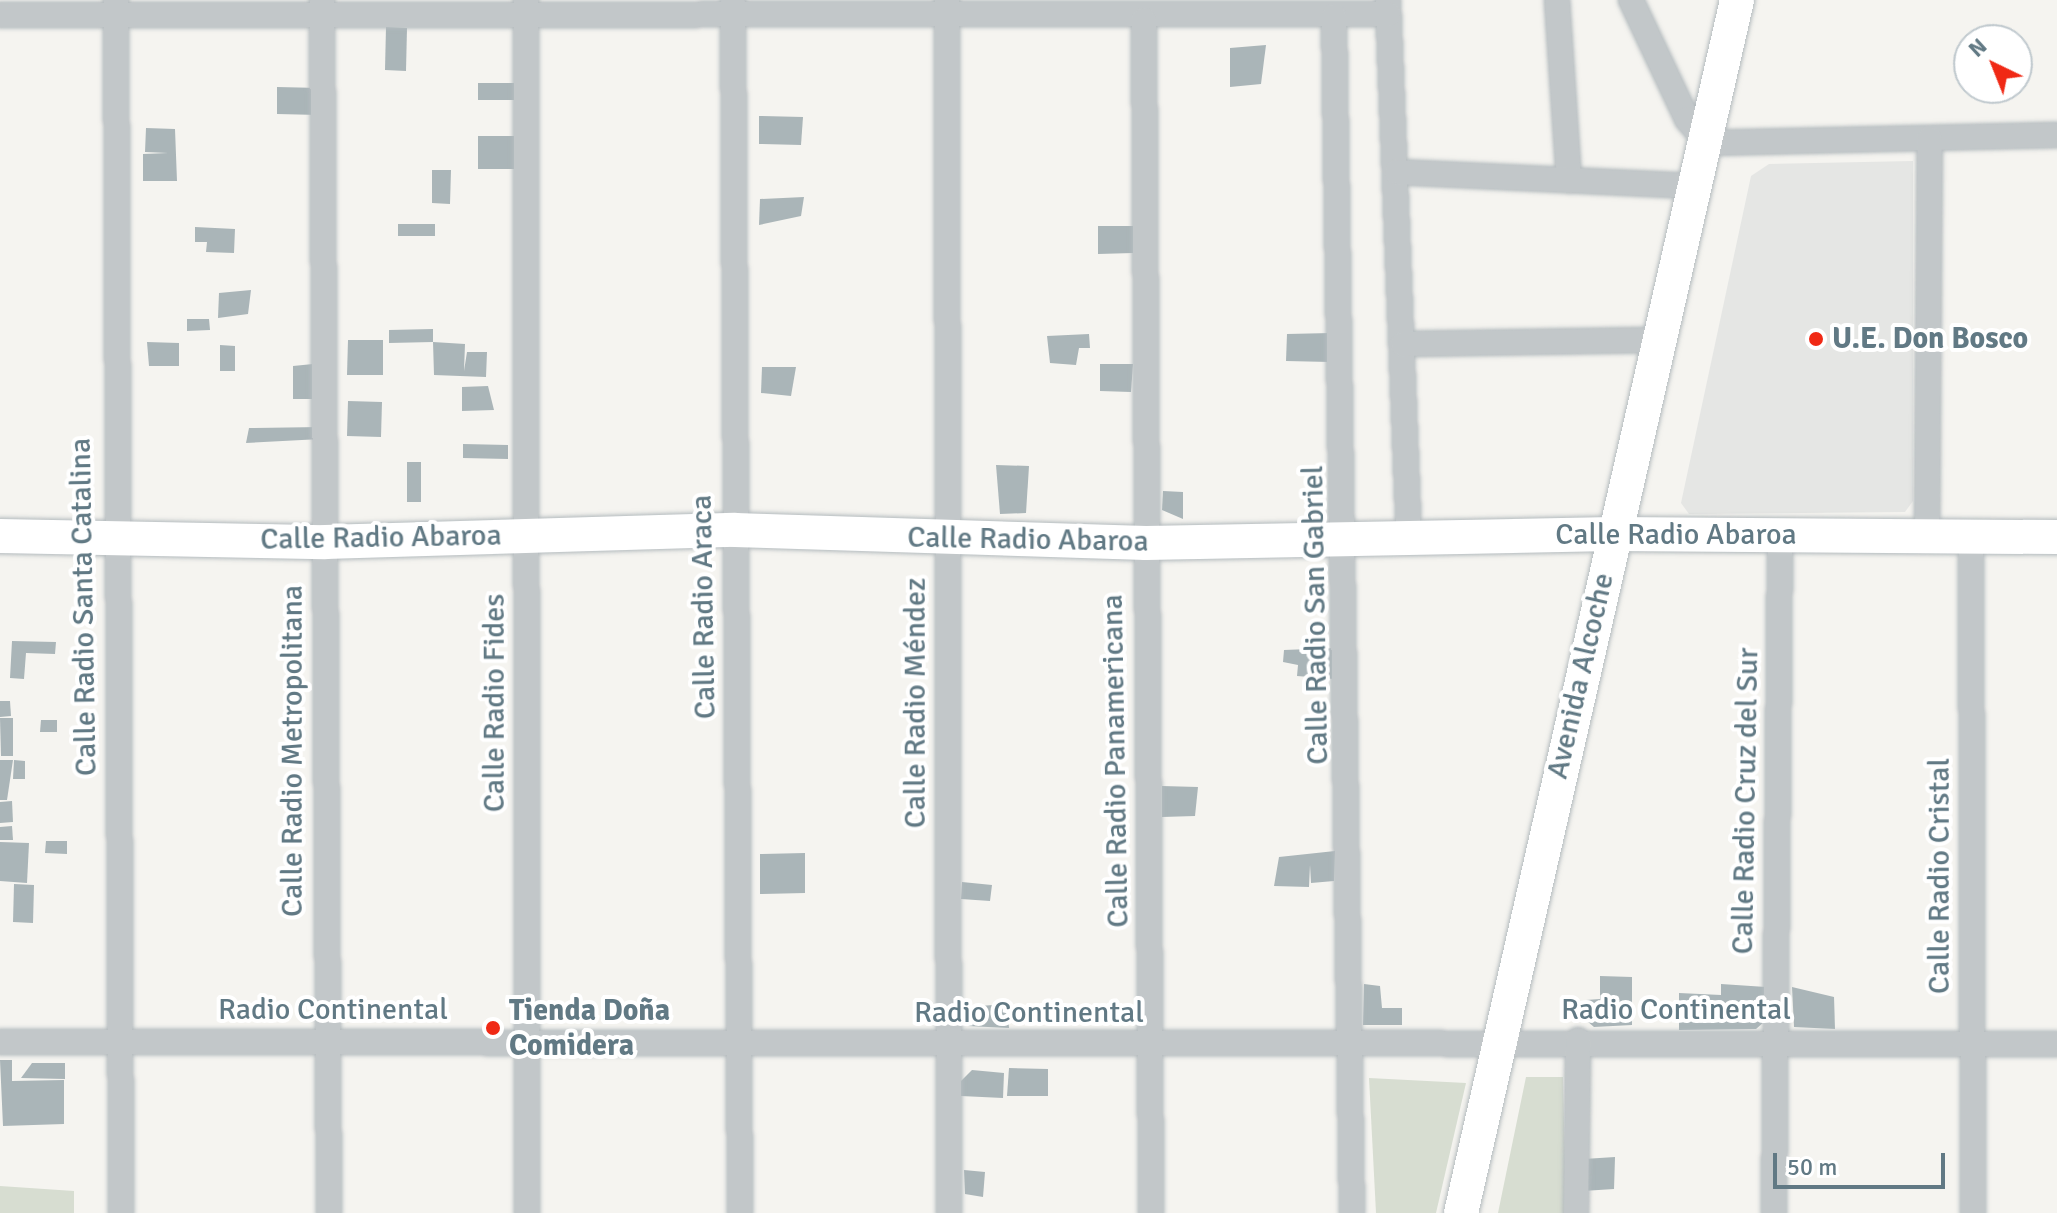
<!DOCTYPE html>
<html>
<head>
<meta charset="utf-8">
<style>
	body { margin:0 }
	#map { position:relative; width:2057px; height:1213px; overflow:hidden; background:#f5f4f0; font-family:Signika,sans-serif }
	div>[style] { position:absolute }
	[style*='--x'] { left:calc(var(--x)*1px); top:calc(var(--y)*1px); width:calc(var(--w)*1px); rotate:calc(var(--a)*1deg) }
	.built>* { inset:0; background:#e5e6e4 }
	.green>* { inset:0; background:#d7ddd1 }
	.building>* { inset:0; background:#aab5b8 }
	.roads { filter:drop-shadow(0 0 2px #b4bbbe) drop-shadow(0 0 2px #b4bbbe) }
	.street>* { height:24px; margin:-12px; padding:0 12px; transform-origin:12px; border-radius:12px; background:#c2c7c9 }
	.secondary>* { height:34px; margin:-17px; padding:0 17px; transform-origin:17px; border-radius:17px; background:#fff }
	.dots>* { width:22px; height:22px; translate:-50% -50%; box-sizing:border-box; border:4px solid #fff; border-radius:50% }
	span { translate:-50% -50%; white-space:nowrap; text-align:center; line-height:1.15; -webkit-text-stroke:8px #fff; paint-order:stroke }
	.poi-label { font-size:30px; color:#617984; font-weight:700 }
	.left { translate:0 -50%; text-align:left }
	.street-label { font-size:30px; color:#617984 }
	.north { position:absolute; left:1953px; top:24px; width:80px; height:80px; box-sizing:border-box; background:#fff; border:2px solid #c0c9ce; border-radius:50%; rotate:317deg; font-size:22px; font-weight:700; line-height:32px; text-align:center; color:#617984 }
	.north::after { content:''; display:block; margin:auto; width:28px; height:36px; background:#f02915; clip-path:polygon(50% 0,100% 100%,50% 72%,0 100%) }
	.scale { position:absolute; left:1773px; top:1153px; width:172px; height:36px; box-sizing:border-box; border:4px solid #617984; border-top:0; padding-left:10px; font-size:24px; line-height:28px; white-space:nowrap; color:#617984; -webkit-text-stroke:6px #fff; paint-order:stroke }
</style>
</head>
<body>
<div id="map">
	<div class="built">
		<i style="clip-path:polygon(1913px 161px,1913px 501px,1905px 512px,1689px 514px,1681px 503px,1751px 176px,1769px 164px)"></i>
	</div>
	<div class="green">
		<i style="clip-path:polygon(1526px 1077px,1563px 1077px,1566px 1213px,1498px 1213px)"></i>
		<i style="clip-path:polygon(1369px 1078px,1466px 1083px,1436px 1213px,1376px 1213px)"></i>
		<i style="clip-path:polygon(0 1186px,74px 1191px,74px 1213px,0 1213px)"></i>
	</div>
	<div class="building">
		<i style="clip-path:polygon(386px 27px,407px 28px,406px 71px,385px 70px)"></i>
		<i style="clip-path:polygon(1266px 45px,1261px 84px,1230px 87px,1230px 48px)"></i>
		<i style="clip-path:polygon(478px 83px,519px 83px,519px 100px,478px 100px)"></i>
		<i style="clip-path:polygon(277px 87px,320px 88px,319px 115px,277px 114px)"></i>
		<i style="clip-path:polygon(759px 116px,803px 117px,801px 145px,759px 144px)"></i>
		<i style="clip-path:polygon(146px 128px,175px 129px,177px 181px,143px 181px,143px 154px,168px 153px,145px 152px)"></i>
		<i style="clip-path:polygon(478px 136px,520px 136px,520px 169px,478px 169px)"></i>
		<i style="clip-path:polygon(432px 170px,451px 170px,450px 204px,432px 203px)"></i>
		<i style="clip-path:polygon(804px 197px,801px 216px,759px 225px,760px 199px)"></i>
		<i style="clip-path:polygon(398px 224px,435px 224px,435px 236px,398px 236px)"></i>
		<i style="clip-path:polygon(1098px 226px,1135px 226px,1133px 253px,1098px 254px)"></i>
		<i style="clip-path:polygon(195px 227px,235px 229px,234px 253px,206px 252px,207px 242px,195px 242px)"></i>
		<i style="clip-path:polygon(251px 290px,248px 314px,218px 318px,219px 293px)"></i>
		<i style="clip-path:polygon(187px 319px,209px 319px,210px 330px,187px 331px)"></i>
		<i style="clip-path:polygon(433px 329px,433px 342px,465px 344px,464px 371px,467px 352px,487px 352px,486px 377px,434px 375px,433px 342px,389px 343px,389px 330px)"></i>
		<i style="clip-path:polygon(1331px 333px,1330px 362px,1286px 361px,1287px 334px)"></i>
		<i style="clip-path:polygon(1089px 334px,1090px 348px,1079px 348px,1076px 365px,1050px 363px,1047px 336px)"></i>
		<i style="clip-path:polygon(348px 340px,383px 340px,383px 375px,347px 375px)"></i>
		<i style="clip-path:polygon(147px 342px,179px 343px,179px 366px,149px 366px)"></i>
		<i style="clip-path:polygon(220px 345px,235px 346px,235px 371px,220px 371px)"></i>
		<i style="clip-path:polygon(323px 363px,323px 399px,293px 399px,293px 366px)"></i>
		<i style="clip-path:polygon(1100px 364px,1133px 364px,1131px 392px,1100px 391px)"></i>
		<i style="clip-path:polygon(762px 367px,796px 367px,791px 396px,761px 393px)"></i>
		<i style="clip-path:polygon(488px 386px,494px 410px,462px 411px,462px 387px)"></i>
		<i style="clip-path:polygon(348px 401px,382px 402px,381px 437px,347px 436px)"></i>
		<i style="clip-path:polygon(321px 427px,321px 439px,246px 443px,249px 428px)"></i>
		<i style="clip-path:polygon(463px 444px,508px 445px,508px 459px,463px 458px)"></i>
		<i style="clip-path:polygon(407px 462px,421px 462px,421px 502px,407px 502px)"></i>
		<i style="clip-path:polygon(996px 465px,1029px 466px,1026px 513px,1000px 514px)"></i>
		<i style="clip-path:polygon(1163px 491px,1183px 492px,1183px 519px,1162px 510px)"></i>
		<i style="clip-path:polygon(12px 641px,56px 642px,55px 654px,26px 653px,24px 679px,10px 678px)"></i>
		<i style="clip-path:polygon(1335px 648px,1334px 679px,1297px 676px,1298px 665px,1283px 662px,1284px 650px)"></i>
		<i style="clip-path:polygon(0 701px,10px 701px,11px 716px,0 717px)"></i>
		<i style="clip-path:polygon(0 718px,13px 718px,13px 756px,1px 756px)"></i>
		<i style="clip-path:polygon(41px 720px,57px 720px,57px 732px,40px 732px)"></i>
		<i style="clip-path:polygon(0 760px,13px 760px,7px 800px,0 800px)"></i>
		<i style="clip-path:polygon(14px 760px,25px 761px,25px 779px,13px 779px)"></i>
		<i style="clip-path:polygon(1162px 786px,1198px 787px,1195px 816px,1162px 817px)"></i>
		<i style="clip-path:polygon(12px 801px,13px 822px,0 823px,0 802px)"></i>
		<i style="clip-path:polygon(12px 826px,13px 840px,0 840px,0 827px)"></i>
		<i style="clip-path:polygon(46px 841px,67px 841px,67px 854px,45px 853px)"></i>
		<i style="clip-path:polygon(0 842px,29px 843px,27px 883px,0 881px)"></i>
		<i style="clip-path:polygon(1335px 851px,1334px 881px,1311px 883px,1310px 865px,1309px 887px,1274px 886px,1279px 857px)"></i>
		<i style="clip-path:polygon(805px 853px,805px 893px,760px 894px,760px 854px)"></i>
		<i style="clip-path:polygon(962px 882px,992px 885px,990px 901px,961px 899px)"></i>
		<i style="clip-path:polygon(14px 884px,34px 885px,33px 923px,13px 922px)"></i>
		<i style="clip-path:polygon(1600px 976px,1632px 977px,1632px 1025px,1594px 1027px,1587px 1021px,1586px 1000px,1600px 999px)"></i>
		<i style="clip-path:polygon(1364px 984px,1380px 986px,1382px 1008px,1402px 1008px,1402px 1025px,1363px 1025px)"></i>
		<i style="clip-path:polygon(1721px 984px,1766px 987px,1764px 1022px,1756px 1029px,1679px 1030px,1679px 993px,1721px 995px)"></i>
		<i style="clip-path:polygon(1792px 987px,1834px 997px,1835px 1029px,1794px 1027px)"></i>
		<i style="clip-path:polygon(1007px 1004px,1009px 1028px,967px 1026px,966px 1007px)"></i>
		<i style="clip-path:polygon(0 1060px,12px 1060px,12px 1081px,64px 1080px,64px 1124px,3px 1126px)"></i>
		<i style="clip-path:polygon(32px 1063px,65px 1063px,65px 1079px,21px 1078px)"></i>
		<i style="clip-path:polygon(1009px 1068px,1048px 1069px,1048px 1096px,1007px 1096px)"></i>
		<i style="clip-path:polygon(972px 1070px,1004px 1073px,1003px 1098px,961px 1096px,961px 1081px)"></i>
		<i style="clip-path:polygon(1615px 1157px,1614px 1189px,1583px 1191px,1584px 1159px)"></i>
		<i style="clip-path:polygon(964px 1170px,985px 1172px,983px 1197px,965px 1194px)"></i>
	</div>
	<div class="roads">
		<div class="street">
			<i style="--x:116;--y:0;--w:1213;--a:89.76"></i>
			<i style="--x:322;--y:0;--w:1213;--a:89.67"></i>
			<i style="--x:526;--y:0;--w:1213;--a:89.95"></i>
			<i style="--x:947;--y:0;--w:1213;--a:89.91"></i>
			<i style="--x:1388;--y:0;--w:540;--a:87.77"></i>
			<i style="--x:1557;--y:0;--w:181;--a:86.2"></i>
			<i style="--x:1631;--y:0;--w:132;--a:64.8"></i>
			<i style="--x:1687;--y:119;--w:31;--a:50"></i>
			<i style="--x:1707;--y:143;--w:350;--a:-1.3"></i>
			<i style="--x:733;--y:2;--w:1211;--a:89.67"></i>
			<i style="--x:0;--y:15;--w:1388;--a:-0.04"></i>
			<i style="--x:1334;--y:16;--w:1197;--a:89.14"></i>
			<i style="--x:1144;--y:20;--w:1193;--a:89.66"></i>
			<i style="--x:1397;--y:172;--w:295;--a:2.7"></i>
			<i style="--x:1403;--y:344;--w:252;--a:-0.9"></i>
			<i style="--x:1927;--y:535;--w:396;--a:-89.6"></i>
			<i style="--x:1971;--y:538;--w:675;--a:89.83"></i>
			<i style="--x:0;--y:1042;--w:2057;--a:0.06"></i>
			<i style="--x:1576;--y:1213;--w:173;--a:-89.3"></i>
			<i style="--x:1774;--y:1213;--w:679;--a:-89.49"></i>
		</div>
		<div class="secondary">
			<i style="--x:0;--y:536;--w:325;--a:1.1"></i>
			<i style="--x:325;--y:542;--w:410;--a:-1.7"></i>
			<i style="--x:735;--y:530;--w:411;--a:1.8"></i>
			<i style="--x:1146;--y:543;--w:466;--a:-1.1"></i>
			<i style="--x:1612;--y:534;--w:445;--a:0.4"></i>
			<i style="--x:1461;--y:1213;--w:1244;--a:-77.18"></i>
		</div>
	</div>
	<div class="dots">
		<i style="left:1816px;top:339px;background:#f02915"></i>
		<i style="left:493px;top:1028px;background:#f02915"></i>
	</div>
	<div class="poi-label">
		<span class="left" style="left:1832px;top:339px">U.E. Don Bosco</span>
		<span class="left" style="left:509px;top:1028px">Tienda Doña<br>Comidera</span>
	</div>
	<div class="street-label">
		<span style="left:1676px;top:535px">Calle Radio Abaroa</span>
		<span style="left:381px;top:538px;rotate:-1deg">Calle Radio Abaroa</span>
		<span style="left:1028px;top:540px;rotate:1deg">Calle Radio Abaroa</span>
		<span style="left:84px;top:607px;rotate:-91deg">Calle Radio Santa Catalina</span>
		<span style="left:704px;top:607px;rotate:-91deg">Calle Radio Araca</span>
		<span style="left:1316px;top:615px;rotate:-91deg">Calle Radio San Gabriel</span>
		<span style="left:1581px;top:676px;rotate:-77deg">Avenida Alcoche</span>
		<span style="left:495px;top:703px;rotate:-90deg">Calle Radio Fides</span>
		<span style="left:916px;top:703px;rotate:-90deg">Calle Radio Méndez</span>
		<span style="left:293px;top:751px;rotate:-90deg">Calle Radio Metropolitana</span>
		<span style="left:1116px;top:761px;rotate:-91deg">Calle Radio Panamericana</span>
		<span style="left:1746px;top:801px;rotate:-89deg">Calle Radio Cruz del Sur</span>
		<span style="left:1940px;top:876px;rotate:-90deg">Calle Radio Cristal</span>
		<span style="left:333px;top:1010px">Radio Continental</span>
		<span style="left:1676px;top:1010px">Radio Continental</span>
		<span style="left:1029px;top:1013px">Radio Continental</span>
	</div>
	<div class="north">N</div>
	<div class="scale">50 m</div>
</div>
</body>
</html>
